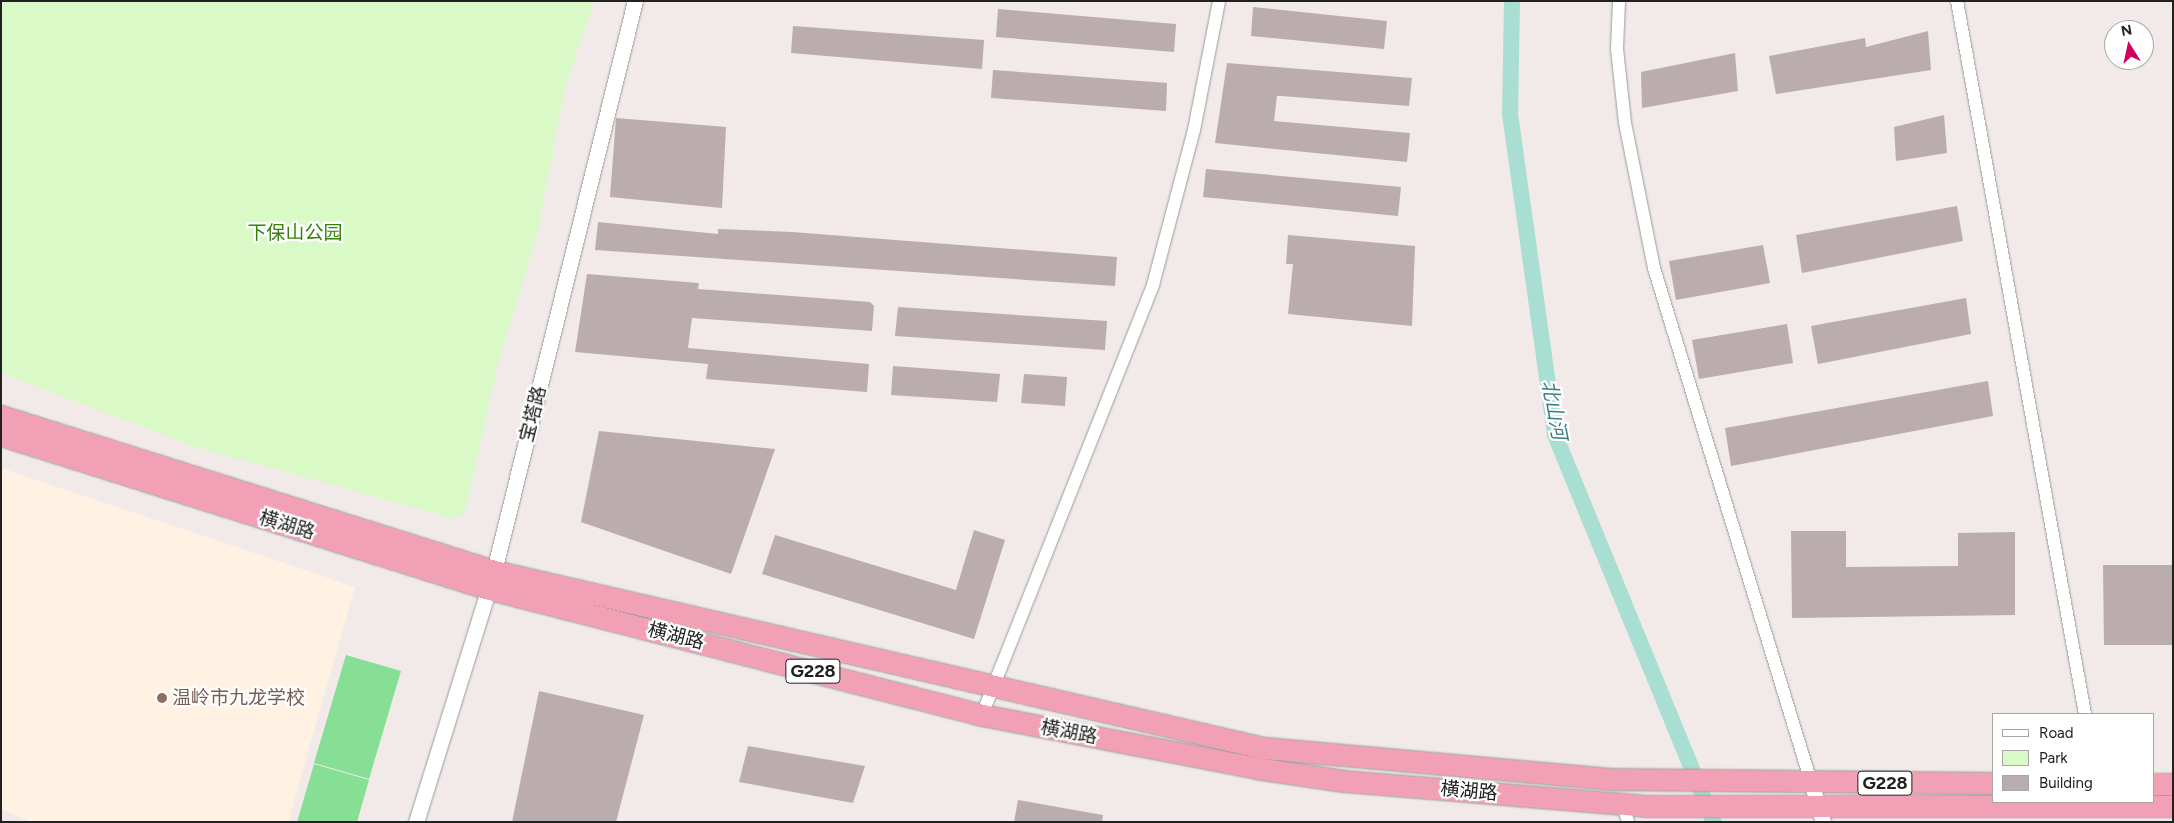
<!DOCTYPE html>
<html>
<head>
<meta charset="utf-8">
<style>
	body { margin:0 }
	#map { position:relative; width:2174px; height:823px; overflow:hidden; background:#f1eae8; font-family:Figtree,"Noto Sans SC",sans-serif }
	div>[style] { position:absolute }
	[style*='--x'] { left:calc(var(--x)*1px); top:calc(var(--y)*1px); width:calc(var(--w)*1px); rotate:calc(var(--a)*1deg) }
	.education>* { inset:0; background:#fff2e3 }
	.park>* { inset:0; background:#d9f9c7 }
	.pitch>* { inset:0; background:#87df96 }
	.canal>* { height:16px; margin:-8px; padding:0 8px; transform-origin:8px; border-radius:8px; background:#a9ded2 }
	.building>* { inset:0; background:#bbadad }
	.roads { filter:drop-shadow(0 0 1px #9b9b9b) drop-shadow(0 0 1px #9b9b9b) }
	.minor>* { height:12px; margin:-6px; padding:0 6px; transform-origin:6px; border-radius:6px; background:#fff }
	.tertiary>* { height:15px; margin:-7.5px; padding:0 7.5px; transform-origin:7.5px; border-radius:7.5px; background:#fff }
	.trunk>* { height:21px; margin:-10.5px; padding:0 10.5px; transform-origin:10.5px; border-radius:10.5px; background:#f1a0b5 }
	.dots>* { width:14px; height:14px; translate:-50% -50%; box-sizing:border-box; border:2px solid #fff; border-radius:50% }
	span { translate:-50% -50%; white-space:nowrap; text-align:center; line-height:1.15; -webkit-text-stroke:4.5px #fff; paint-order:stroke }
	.shield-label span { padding:1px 4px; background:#fff; border:1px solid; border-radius:4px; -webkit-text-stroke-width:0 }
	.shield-label { font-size:18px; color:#212121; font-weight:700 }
	.park-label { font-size:19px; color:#37810d }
	.street-label { font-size:19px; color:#212121 }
	.education-label { font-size:19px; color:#785e54 }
	.left { translate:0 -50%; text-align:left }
	.water-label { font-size:20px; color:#3b7d81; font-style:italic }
	.frame { position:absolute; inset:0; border:2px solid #212121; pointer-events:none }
	.legend { position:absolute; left:1992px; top:713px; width:162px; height:90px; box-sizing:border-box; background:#fff; border:1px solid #a6a6a6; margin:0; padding:6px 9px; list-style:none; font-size:15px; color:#212121 }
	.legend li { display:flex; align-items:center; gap:10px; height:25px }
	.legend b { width:25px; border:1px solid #a6a6a6 }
	.north { position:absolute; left:2104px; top:20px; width:50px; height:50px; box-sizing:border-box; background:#fff; border:1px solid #a6a6a6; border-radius:50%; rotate:350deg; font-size:14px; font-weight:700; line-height:20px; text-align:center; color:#212121 }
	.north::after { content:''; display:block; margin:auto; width:18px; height:22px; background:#d0025e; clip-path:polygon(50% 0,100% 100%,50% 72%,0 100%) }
</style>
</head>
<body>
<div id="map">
	<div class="education">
		<i style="clip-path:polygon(1px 468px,355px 587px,288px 822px,32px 822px,1px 809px)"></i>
	</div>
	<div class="park">
		<i style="clip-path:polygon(1px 1px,594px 1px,565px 87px,537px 234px,497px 368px,465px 512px,455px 519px,196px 447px,1px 373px)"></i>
	</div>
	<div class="pitch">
		<i style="clip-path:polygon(346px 655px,401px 671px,369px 779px,314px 763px)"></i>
		<i style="clip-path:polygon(314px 764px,369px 780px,357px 822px,297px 822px)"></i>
	</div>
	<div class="canal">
		<i style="--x:1512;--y:1;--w:113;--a:91"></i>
		<i style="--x:1510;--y:114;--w:324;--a:82"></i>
		<i style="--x:1555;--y:435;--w:418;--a:67.7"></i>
	</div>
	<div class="building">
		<i style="clip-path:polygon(1253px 7px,1387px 21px,1384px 49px,1251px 36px)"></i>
		<i style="clip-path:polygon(998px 9px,1176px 24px,1174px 52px,996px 37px)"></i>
		<i style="clip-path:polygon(793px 26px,984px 40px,982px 69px,791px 53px)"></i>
		<i style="clip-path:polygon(1928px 31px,1931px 70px,1776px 94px,1769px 56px,1865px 38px,1866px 47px)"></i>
		<i style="clip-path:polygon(1735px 53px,1738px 91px,1642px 108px,1641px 72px)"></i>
		<i style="clip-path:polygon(1227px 63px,1412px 78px,1409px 106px,1281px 96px,1277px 96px,1274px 121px,1410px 133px,1407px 162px,1215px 143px)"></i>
		<i style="clip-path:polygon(993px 70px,1167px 83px,1166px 111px,991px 98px)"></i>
		<i style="clip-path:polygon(1944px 115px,1947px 153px,1896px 161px,1894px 127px)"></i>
		<i style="clip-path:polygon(616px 118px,726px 127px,722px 208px,610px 197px)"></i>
		<i style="clip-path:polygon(1206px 169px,1401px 187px,1398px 216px,1203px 197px)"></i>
		<i style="clip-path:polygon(1957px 206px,1963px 241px,1802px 273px,1796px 235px)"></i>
		<i style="clip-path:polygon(598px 222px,718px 234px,718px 229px,792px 232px,1117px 257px,1115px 286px,595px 250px)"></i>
		<i style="clip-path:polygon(1288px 235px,1415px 246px,1412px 326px,1288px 314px,1293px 264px,1286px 264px)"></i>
		<i style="clip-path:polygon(1763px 245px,1770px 283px,1676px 300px,1669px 261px)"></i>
		<i style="clip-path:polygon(587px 274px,699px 283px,698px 289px,870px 302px,874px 306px,872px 331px,692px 318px,688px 348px,869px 364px,867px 392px,706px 379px,708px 364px,575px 352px)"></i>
		<i style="clip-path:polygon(1966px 298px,1971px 334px,1818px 364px,1811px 326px)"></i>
		<i style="clip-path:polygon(898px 307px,1107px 321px,1105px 350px,895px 336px)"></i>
		<i style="clip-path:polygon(1787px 324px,1793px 363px,1699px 379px,1692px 340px)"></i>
		<i style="clip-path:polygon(893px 366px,1000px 374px,997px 402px,891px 395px)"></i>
		<i style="clip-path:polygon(1024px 374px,1067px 377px,1065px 406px,1021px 403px)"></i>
		<i style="clip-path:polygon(1988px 381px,1993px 416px,1731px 466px,1725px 428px)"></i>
		<i style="clip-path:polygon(599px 431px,775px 449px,731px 574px,581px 522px)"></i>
		<i style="clip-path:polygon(974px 530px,1005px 540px,974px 639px,762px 574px,775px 535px,956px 590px)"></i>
		<i style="clip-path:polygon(1791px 531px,1846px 531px,1846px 567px,1958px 566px,1958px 533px,2015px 532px,2015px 615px,1792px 618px)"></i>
		<i style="clip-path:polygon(2103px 565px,2173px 565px,2173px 645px,2104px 645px)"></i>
		<i style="clip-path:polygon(539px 691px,644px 715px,616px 822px,512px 822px)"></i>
		<i style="clip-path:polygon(748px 746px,865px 766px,853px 803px,739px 782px)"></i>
		<i style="clip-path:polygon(1018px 800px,1103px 815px,1102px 822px,1014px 822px)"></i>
	</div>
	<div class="roads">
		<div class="minor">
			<i style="--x:1619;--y:1;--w:48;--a:92.4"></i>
			<i style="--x:1617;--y:49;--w:74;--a:83.8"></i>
			<i style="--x:1625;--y:123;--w:148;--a:78.7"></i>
			<i style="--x:1654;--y:268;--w:537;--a:73.01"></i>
			<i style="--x:1957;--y:1;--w:724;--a:79.82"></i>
			<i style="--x:982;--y:715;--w:463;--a:-68.3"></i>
			<i style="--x:1153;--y:285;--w:160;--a:-75.2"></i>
			<i style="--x:1194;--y:130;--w:131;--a:-79"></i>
			<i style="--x:1622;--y:803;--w:20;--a:72"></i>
		</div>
		<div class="tertiary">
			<i style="--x:1811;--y:782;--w:42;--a:73.3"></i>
			<i style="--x:416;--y:822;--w:263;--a:-72.7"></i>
			<i style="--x:494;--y:571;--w:587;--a:-76.11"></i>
		</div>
		<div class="trunk">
			<i style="--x:1;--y:416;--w:517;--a:17.45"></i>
			<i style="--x:494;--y:571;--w:790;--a:12.95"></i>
			<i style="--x:1264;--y:748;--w:348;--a:5.1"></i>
			<i style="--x:1611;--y:779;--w:382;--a:0.6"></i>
			<i style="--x:1;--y:435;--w:509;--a:17.51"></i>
			<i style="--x:486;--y:588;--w:512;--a:14.36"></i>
			<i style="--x:982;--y:715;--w:279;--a:10.9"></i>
			<i style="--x:1256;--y:768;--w:89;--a:8.4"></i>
			<i style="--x:1344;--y:781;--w:302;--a:4.7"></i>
			<i style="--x:1645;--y:806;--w:528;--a:0"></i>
			<i style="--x:2153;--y:784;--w:20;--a:0"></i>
		</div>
	</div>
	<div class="dots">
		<i style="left:162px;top:698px;background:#8d6e63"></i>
	</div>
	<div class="shield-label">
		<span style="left:813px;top:671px">G228</span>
		<span style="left:1885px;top:783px">G228</span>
	</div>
	<div class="park-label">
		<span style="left:295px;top:233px">下保山公园</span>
	</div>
	<div class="street-label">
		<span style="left:533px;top:414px;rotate:-76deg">宝塔路</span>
		<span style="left:287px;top:525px;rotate:17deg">横湖路</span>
		<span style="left:676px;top:636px;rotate:14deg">横湖路</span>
		<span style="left:1069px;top:732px;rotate:11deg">横湖路</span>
		<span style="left:1469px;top:791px;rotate:5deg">横湖路</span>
	</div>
	<div class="education-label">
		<span class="left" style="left:172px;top:698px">温岭市九龙学校</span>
	</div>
	<div class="water-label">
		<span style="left:1554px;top:410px;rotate:79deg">北山河</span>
	</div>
	<div class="frame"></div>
	<ul class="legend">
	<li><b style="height:6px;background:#fff"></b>Road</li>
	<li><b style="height:14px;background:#d9f9c7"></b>Park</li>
	<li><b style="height:14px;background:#bbadad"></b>Building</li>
	</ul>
	<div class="north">N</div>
</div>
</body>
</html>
